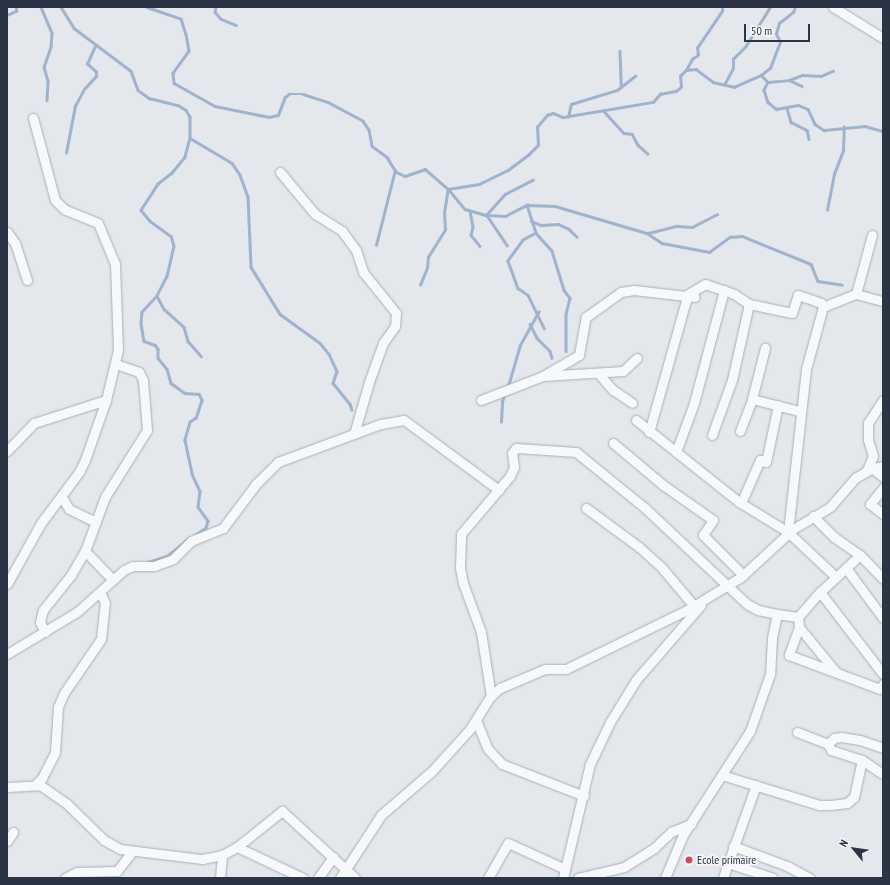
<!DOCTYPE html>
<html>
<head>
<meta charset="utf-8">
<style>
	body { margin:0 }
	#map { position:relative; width:890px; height:885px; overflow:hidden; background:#e4e7ec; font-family:"PT Sans Narrow",sans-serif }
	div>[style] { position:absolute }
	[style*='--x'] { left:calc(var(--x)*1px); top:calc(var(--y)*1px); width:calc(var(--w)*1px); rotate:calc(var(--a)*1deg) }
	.stream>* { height:2.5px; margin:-1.25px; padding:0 1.25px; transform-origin:1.25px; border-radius:1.25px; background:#9fb4cc }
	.roads { filter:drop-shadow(0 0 1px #a9aeb7) drop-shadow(0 0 1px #a9aeb7) }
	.minor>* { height:9px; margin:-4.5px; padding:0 4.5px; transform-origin:4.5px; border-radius:4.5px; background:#f7f8fa }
	.dots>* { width:11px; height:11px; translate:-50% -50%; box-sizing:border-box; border:2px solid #f4f6f9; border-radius:50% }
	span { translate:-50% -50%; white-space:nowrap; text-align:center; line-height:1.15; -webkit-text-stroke:3.5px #f4f6f9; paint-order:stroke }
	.poi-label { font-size:12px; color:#2b3445 }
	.left { translate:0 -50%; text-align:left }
	.frame { position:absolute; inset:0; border:8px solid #2b3445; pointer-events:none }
	.north { position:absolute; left:834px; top:829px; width:40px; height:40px; -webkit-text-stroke:3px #f4f6f9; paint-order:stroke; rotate:299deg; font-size:11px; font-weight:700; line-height:16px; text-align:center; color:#2b3445 }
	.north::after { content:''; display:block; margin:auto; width:14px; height:18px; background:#2b3445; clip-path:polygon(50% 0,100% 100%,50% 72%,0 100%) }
	.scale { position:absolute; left:744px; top:24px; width:66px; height:18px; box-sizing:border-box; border:2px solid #2b3445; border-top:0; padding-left:5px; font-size:12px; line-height:14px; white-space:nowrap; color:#2b3445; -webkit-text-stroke:3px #f4f6f9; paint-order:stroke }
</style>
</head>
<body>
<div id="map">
	<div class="stream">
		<i style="--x:41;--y:7;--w:28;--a:67"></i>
		<i style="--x:52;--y:33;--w:14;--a:94"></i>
		<i style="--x:51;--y:47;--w:21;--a:109"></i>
		<i style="--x:44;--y:67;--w:15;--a:74"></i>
		<i style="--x:48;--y:81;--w:19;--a:93"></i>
		<i style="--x:61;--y:7;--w:25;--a:58"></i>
		<i style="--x:74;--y:28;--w:71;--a:37"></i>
		<i style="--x:131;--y:71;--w:20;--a:70"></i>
		<i style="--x:138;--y:90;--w:14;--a:36"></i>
		<i style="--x:149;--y:98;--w:30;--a:14"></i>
		<i style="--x:178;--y:105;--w:9;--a:32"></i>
		<i style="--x:186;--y:110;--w:8;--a:60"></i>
		<i style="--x:190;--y:117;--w:21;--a:90"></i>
		<i style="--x:190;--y:138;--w:20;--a:105"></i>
		<i style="--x:185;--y:157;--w:21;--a:129"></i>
		<i style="--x:172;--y:173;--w:18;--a:142"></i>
		<i style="--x:158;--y:184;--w:31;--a:123"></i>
		<i style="--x:141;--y:210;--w:14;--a:51"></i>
		<i style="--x:150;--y:221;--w:26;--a:36"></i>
		<i style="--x:171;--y:236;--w:10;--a:73"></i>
		<i style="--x:174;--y:246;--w:31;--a:103"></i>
		<i style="--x:167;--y:276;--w:22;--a:117"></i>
		<i style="--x:157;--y:296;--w:22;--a:133"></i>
		<i style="--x:142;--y:312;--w:11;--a:95"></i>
		<i style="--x:141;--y:323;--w:18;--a:81"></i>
		<i style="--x:144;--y:341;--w:12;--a:20"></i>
		<i style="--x:155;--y:345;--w:5;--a:53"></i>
		<i style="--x:158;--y:349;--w:9;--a:90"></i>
		<i style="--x:158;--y:358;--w:14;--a:51"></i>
		<i style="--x:167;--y:369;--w:15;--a:74"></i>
		<i style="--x:171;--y:383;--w:17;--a:36"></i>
		<i style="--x:185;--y:393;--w:14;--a:4"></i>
		<i style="--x:199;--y:394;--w:7;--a:63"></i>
		<i style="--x:202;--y:400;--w:19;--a:108"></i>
		<i style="--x:196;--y:418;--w:7;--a:146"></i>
		<i style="--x:190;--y:422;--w:19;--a:106"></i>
		<i style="--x:185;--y:440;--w:35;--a:78"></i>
		<i style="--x:192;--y:474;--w:19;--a:65"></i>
		<i style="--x:200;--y:491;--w:16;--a:97"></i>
		<i style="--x:198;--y:507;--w:17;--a:54"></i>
		<i style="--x:208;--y:521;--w:7;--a:106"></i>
		<i style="--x:206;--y:528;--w:12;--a:145"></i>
		<i style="--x:147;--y:7;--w:36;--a:19"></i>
		<i style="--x:181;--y:19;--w:16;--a:72"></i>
		<i style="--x:186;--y:34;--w:17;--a:80"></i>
		<i style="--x:189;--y:51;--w:27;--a:126"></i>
		<i style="--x:173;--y:73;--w:10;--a:84"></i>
		<i style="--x:174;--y:83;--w:47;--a:29.3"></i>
		<i style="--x:215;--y:106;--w:55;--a:11.5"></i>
		<i style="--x:269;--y:117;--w:9;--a:-13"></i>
		<i style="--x:278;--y:115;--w:19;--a:-69"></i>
		<i style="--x:285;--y:97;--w:5;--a:-37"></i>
		<i style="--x:289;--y:94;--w:14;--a:0"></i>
		<i style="--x:303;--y:94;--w:26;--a:18"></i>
		<i style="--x:328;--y:102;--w:40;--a:28"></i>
		<i style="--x:363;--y:121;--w:11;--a:56"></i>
		<i style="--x:369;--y:130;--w:16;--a:79"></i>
		<i style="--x:372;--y:146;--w:19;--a:36"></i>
		<i style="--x:387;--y:157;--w:17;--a:59"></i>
		<i style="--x:396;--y:172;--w:10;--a:24"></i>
		<i style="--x:405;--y:176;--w:21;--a:-19"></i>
		<i style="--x:425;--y:169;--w:30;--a:41"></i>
		<i style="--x:448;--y:189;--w:31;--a:-9"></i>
		<i style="--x:479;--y:184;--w:32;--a:-26"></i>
		<i style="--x:508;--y:170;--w:26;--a:-37"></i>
		<i style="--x:529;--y:154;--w:13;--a:-45"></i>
		<i style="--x:538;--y:145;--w:18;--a:-93"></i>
		<i style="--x:537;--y:127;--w:16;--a:-50"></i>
		<i style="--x:547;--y:115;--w:6;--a:-18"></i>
		<i style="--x:553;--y:113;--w:11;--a:22"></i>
		<i style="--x:563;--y:117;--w:91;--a:-9.5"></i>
		<i style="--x:653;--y:102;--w:11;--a:-49"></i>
		<i style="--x:660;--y:94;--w:16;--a:-11"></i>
		<i style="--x:676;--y:91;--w:6;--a:-39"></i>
		<i style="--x:681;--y:87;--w:11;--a:-95"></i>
		<i style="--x:680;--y:76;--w:8;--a:-45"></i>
		<i style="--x:686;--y:70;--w:10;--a:-6"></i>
		<i style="--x:696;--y:69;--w:21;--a:37"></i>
		<i style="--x:713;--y:82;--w:22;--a:13"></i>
		<i style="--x:734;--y:87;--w:30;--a:-24"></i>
		<i style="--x:761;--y:75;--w:10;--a:45"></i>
		<i style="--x:768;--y:82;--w:9;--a:117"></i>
		<i style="--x:764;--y:90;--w:13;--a:72"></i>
		<i style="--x:768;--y:102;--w:11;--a:41"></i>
		<i style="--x:776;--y:109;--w:22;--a:-10"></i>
		<i style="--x:798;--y:105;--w:11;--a:22"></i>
		<i style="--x:808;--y:109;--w:17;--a:65"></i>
		<i style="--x:815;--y:124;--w:11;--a:34"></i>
		<i style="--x:824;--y:130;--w:41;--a:-5.6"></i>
		<i style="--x:865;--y:126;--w:19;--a:16"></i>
		<i style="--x:216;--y:7;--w:5;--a:101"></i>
		<i style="--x:215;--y:12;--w:9;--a:49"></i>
		<i style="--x:221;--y:19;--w:16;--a:22"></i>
		<i style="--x:7;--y:15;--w:10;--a:-24"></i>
		<i style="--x:16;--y:11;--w:4;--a:-90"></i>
		<i style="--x:620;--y:51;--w:35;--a:88"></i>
		<i style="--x:686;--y:70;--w:13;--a:-61"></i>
		<i style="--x:692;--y:59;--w:7;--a:-34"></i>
		<i style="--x:698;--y:55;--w:7;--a:-98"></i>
		<i style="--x:697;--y:48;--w:45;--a:-56"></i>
		<i style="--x:722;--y:11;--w:4;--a:-90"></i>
		<i style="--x:761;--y:75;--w:11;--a:-38"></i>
		<i style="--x:770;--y:68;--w:28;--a:-69"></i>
		<i style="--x:780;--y:42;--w:9;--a:-117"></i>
		<i style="--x:776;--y:34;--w:11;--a:-75"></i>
		<i style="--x:779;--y:23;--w:18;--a:-38"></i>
		<i style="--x:793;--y:12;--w:5;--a:-68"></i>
		<i style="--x:789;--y:80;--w:14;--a:-21"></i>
		<i style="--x:802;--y:75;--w:19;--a:3"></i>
		<i style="--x:821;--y:76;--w:13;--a:-23"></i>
		<i style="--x:768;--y:82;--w:21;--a:-5"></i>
		<i style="--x:789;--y:80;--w:14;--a:25"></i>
		<i style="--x:724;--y:85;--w:19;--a:-62"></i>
		<i style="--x:733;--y:68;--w:9;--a:-90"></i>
		<i style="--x:733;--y:59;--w:17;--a:-45"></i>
		<i style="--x:745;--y:47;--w:47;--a:-58"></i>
		<i style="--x:787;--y:108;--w:15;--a:74"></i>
		<i style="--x:791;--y:122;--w:18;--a:27"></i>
		<i style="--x:807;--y:130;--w:9;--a:77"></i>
		<i style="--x:603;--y:110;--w:31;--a:48"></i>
		<i style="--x:624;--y:133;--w:8;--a:7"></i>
		<i style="--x:632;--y:134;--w:13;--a:61"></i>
		<i style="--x:638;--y:145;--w:13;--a:42"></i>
		<i style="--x:568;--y:117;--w:13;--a:-77"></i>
		<i style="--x:571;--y:104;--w:48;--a:-16.9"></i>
		<i style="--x:617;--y:90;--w:23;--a:-38"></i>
		<i style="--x:190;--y:138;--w:49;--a:30.8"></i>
		<i style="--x:232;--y:163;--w:14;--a:56"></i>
		<i style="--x:240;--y:175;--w:23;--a:70"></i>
		<i style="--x:248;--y:197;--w:70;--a:87.5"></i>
		<i style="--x:251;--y:267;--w:55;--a:58.3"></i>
		<i style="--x:280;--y:314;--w:49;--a:35.9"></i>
		<i style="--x:320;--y:343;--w:14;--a:51"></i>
		<i style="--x:329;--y:354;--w:19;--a:65"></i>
		<i style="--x:337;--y:371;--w:13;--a:108"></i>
		<i style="--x:333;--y:383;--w:27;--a:51"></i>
		<i style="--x:350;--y:404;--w:6;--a:72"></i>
		<i style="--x:66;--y:153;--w:48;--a:-79.2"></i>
		<i style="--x:75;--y:106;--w:19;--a:-62"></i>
		<i style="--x:84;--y:89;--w:18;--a:-47"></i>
		<i style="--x:96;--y:76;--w:4;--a:-90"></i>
		<i style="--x:96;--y:72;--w:12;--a:-138"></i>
		<i style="--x:87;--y:64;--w:20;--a:-66"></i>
		<i style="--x:449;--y:190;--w:25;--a:50"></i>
		<i style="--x:465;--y:209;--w:22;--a:16"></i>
		<i style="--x:486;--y:215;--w:19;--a:3"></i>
		<i style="--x:505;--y:216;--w:25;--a:-27"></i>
		<i style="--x:527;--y:205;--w:28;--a:2"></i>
		<i style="--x:555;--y:206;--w:96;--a:16.4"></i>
		<i style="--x:647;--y:233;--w:18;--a:34"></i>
		<i style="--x:662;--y:243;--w:48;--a:10.8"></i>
		<i style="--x:709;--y:252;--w:26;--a:-36"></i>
		<i style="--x:730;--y:237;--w:12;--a:-5"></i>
		<i style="--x:742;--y:236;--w:74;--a:22.1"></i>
		<i style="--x:811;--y:264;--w:18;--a:68"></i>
		<i style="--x:818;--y:281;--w:24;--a:9"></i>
		<i style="--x:527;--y:205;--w:29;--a:72"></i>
		<i style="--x:536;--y:233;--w:15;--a:152"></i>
		<i style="--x:523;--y:240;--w:26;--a:126"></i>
		<i style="--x:508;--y:261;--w:29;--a:70"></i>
		<i style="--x:518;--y:288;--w:12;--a:35"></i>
		<i style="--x:528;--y:295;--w:37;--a:64"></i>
		<i style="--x:827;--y:210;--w:37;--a:-79"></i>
		<i style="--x:834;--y:174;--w:26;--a:-69"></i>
		<i style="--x:843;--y:150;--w:23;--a:-88"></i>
		<i style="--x:470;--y:211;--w:16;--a:79"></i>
		<i style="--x:473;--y:227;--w:8;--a:104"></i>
		<i style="--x:471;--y:235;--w:14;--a:51"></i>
		<i style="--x:531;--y:221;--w:11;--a:22"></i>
		<i style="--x:541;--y:225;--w:17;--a:-3"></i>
		<i style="--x:558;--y:224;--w:12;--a:24"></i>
		<i style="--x:569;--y:229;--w:11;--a:45"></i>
		<i style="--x:536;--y:233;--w:24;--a:48"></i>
		<i style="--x:552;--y:251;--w:41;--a:72.9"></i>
		<i style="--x:564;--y:290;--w:10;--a:53"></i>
		<i style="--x:570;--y:298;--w:16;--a:104"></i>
		<i style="--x:566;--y:314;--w:37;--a:90"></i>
		<i style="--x:648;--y:233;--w:30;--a:-14"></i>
		<i style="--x:677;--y:226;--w:15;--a:4"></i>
		<i style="--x:692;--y:227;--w:28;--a:-27"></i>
		<i style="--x:376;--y:245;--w:77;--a:-75.8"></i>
		<i style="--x:507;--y:246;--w:37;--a:-124"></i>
		<i style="--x:486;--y:215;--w:28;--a:-48"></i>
		<i style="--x:505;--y:194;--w:31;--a:-27"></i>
		<i style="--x:420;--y:285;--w:18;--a:-68"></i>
		<i style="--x:427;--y:268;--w:11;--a:-85"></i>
		<i style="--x:428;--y:257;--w:32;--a:-58"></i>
		<i style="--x:445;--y:230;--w:17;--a:-93"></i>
		<i style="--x:444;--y:213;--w:24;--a:-81"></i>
		<i style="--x:157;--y:296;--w:15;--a:62"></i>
		<i style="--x:164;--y:309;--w:27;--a:42"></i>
		<i style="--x:184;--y:327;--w:15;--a:74"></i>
		<i style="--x:188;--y:341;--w:20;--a:49"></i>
		<i style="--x:530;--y:324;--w:16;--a:63"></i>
		<i style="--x:537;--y:338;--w:18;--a:45"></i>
		<i style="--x:550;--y:351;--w:7;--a:74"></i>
		<i style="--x:508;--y:386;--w:43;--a:-73.7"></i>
		<i style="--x:520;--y:345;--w:38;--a:-61"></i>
		<i style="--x:501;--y:422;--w:21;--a:-87"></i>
		<i style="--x:502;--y:401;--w:9;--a:-69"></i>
		<i style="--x:148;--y:562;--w:20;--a:-18"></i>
		<i style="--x:167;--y:556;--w:26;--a:-39"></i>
	</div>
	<div class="roads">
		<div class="minor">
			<i style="--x:833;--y:7;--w:59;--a:31.8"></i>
			<i style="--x:280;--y:172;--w:55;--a:50.2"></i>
			<i style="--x:315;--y:214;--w:32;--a:32"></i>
			<i style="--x:342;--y:231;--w:24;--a:54"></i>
			<i style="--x:356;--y:250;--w:23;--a:72"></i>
			<i style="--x:363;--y:272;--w:53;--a:51.2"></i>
			<i style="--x:396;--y:313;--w:13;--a:94"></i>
			<i style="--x:395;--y:326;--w:21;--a:125"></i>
			<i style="--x:383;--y:343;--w:41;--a:109.7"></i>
			<i style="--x:369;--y:382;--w:54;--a:106.1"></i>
			<i style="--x:7;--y:232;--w:14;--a:54"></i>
			<i style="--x:15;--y:243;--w:39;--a:72"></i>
			<i style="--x:872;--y:235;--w:61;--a:105.2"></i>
			<i style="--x:856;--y:294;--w:28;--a:15"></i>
			<i style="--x:688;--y:294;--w:20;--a:-30"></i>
			<i style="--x:705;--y:284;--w:31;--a:19"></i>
			<i style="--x:734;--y:294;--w:18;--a:34"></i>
			<i style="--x:749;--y:304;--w:44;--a:11.8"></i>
			<i style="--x:792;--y:313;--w:19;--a:-72"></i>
			<i style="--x:798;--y:295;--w:24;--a:19"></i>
			<i style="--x:821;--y:303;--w:4;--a:63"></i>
			<i style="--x:823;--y:307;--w:35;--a:-22"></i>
			<i style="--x:598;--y:373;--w:23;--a:49"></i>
			<i style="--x:613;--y:390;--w:23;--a:34"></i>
			<i style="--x:543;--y:376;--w:42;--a:-30.3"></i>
			<i style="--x:579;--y:355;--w:39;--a:-80"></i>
			<i style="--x:586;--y:317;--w:43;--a:-35.5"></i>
			<i style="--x:621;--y:292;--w:13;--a:-9"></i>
			<i style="--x:634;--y:290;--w:61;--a:6.5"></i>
			<i style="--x:752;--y:399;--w:49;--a:14.3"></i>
			<i style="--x:481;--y:400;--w:66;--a:-21.2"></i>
			<i style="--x:543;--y:376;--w:80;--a:-3.6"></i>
			<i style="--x:623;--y:371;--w:19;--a:-43"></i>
			<i style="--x:636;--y:420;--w:132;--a:38.5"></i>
			<i style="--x:739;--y:502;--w:57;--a:31.5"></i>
			<i style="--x:788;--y:532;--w:66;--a:43.2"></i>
			<i style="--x:740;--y:431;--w:34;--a:-69"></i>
			<i style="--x:752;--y:399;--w:53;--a:-75.7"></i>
			<i style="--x:649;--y:432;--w:140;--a:-74.3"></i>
			<i style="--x:712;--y:435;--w:59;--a:-70"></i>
			<i style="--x:732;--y:380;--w:78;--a:-77.4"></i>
			<i style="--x:613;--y:443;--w:65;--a:40"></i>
			<i style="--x:663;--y:485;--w:61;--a:35"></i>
			<i style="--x:713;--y:520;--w:18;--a:124"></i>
			<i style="--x:703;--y:535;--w:57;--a:45"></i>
			<i style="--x:7;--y:451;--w:39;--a:-46"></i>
			<i style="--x:34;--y:423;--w:76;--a:-17.7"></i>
			<i style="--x:676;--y:452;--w:52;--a:-69.8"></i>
			<i style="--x:694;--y:403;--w:117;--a:-75.1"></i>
			<i style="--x:872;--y:468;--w:14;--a:39"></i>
			<i style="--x:867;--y:470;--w:15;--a:-67"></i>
			<i style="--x:873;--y:456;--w:17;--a:-107"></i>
			<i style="--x:868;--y:440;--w:17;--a:-90"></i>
			<i style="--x:868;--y:423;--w:27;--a:-57"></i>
			<i style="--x:883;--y:488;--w:21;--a:129"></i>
			<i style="--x:870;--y:504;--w:16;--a:38"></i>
			<i style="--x:61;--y:496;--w:15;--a:58"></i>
			<i style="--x:69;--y:509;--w:30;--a:26"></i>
			<i style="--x:741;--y:503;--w:47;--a:-66.2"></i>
			<i style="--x:760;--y:460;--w:6;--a:18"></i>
			<i style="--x:766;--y:462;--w:58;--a:-78.1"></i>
			<i style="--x:586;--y:508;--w:66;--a:36.3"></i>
			<i style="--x:639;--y:547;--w:31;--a:42"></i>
			<i style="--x:662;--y:568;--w:50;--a:49.9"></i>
			<i style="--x:813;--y:516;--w:30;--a:45"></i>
			<i style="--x:834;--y:537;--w:32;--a:35"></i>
			<i style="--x:860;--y:555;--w:33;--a:46"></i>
			<i style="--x:788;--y:532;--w:164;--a:-83.7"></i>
			<i style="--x:806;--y:369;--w:64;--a:-74.7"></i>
			<i style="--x:846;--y:568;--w:62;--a:53.5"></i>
			<i style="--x:112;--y:579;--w:39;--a:-134"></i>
			<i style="--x:85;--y:551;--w:58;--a:-69.7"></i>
			<i style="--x:105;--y:497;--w:79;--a:-57.9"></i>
			<i style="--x:147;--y:430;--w:50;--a:-94.6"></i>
			<i style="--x:143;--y:380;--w:9;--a:-117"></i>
			<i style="--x:139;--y:372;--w:24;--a:-161"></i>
			<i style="--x:7;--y:584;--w:70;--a:-60.9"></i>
			<i style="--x:41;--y:523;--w:64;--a:-53.3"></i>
			<i style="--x:79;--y:472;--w:13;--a:-63"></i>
			<i style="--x:85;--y:460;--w:64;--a:-70.7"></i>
			<i style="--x:106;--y:400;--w:51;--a:-76.5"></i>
			<i style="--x:118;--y:350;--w:86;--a:-92"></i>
			<i style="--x:115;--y:264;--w:44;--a:-112.5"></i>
			<i style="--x:98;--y:223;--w:35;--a:-158"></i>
			<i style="--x:65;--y:210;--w:14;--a:-135"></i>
			<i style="--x:55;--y:200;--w:85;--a:-105"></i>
			<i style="--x:820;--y:592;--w:103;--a:52.5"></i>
			<i style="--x:777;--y:614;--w:21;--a:8"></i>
			<i style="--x:798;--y:617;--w:10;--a:84"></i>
			<i style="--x:799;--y:627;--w:30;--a:110"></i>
			<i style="--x:789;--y:655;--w:97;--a:20.5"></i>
			<i style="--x:880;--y:689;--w:6;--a:-59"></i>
			<i style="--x:798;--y:617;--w:33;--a:-49"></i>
			<i style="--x:820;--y:592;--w:54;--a:-42.8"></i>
			<i style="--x:799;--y:627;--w:57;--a:50.7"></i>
			<i style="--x:45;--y:632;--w:11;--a:-117"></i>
			<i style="--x:40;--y:622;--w:12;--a:-76"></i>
			<i style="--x:43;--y:610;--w:45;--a:-51.3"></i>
			<i style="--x:71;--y:575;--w:28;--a:-60"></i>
			<i style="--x:7;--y:654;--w:82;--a:-31"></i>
			<i style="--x:77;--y:612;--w:63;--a:-41.8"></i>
			<i style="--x:124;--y:570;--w:10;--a:-24"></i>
			<i style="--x:133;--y:566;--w:21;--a:0"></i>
			<i style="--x:154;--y:566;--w:20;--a:-20"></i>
			<i style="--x:173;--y:559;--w:25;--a:-45"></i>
			<i style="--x:191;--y:541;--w:35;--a:-22"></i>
			<i style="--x:223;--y:528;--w:55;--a:-53.1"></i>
			<i style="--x:256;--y:484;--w:31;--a:-45"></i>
			<i style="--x:278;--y:462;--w:110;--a:-20.3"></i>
			<i style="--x:381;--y:424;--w:23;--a:-10"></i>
			<i style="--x:404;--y:420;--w:118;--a:36.4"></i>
			<i style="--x:491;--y:696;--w:65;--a:-98.9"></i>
			<i style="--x:481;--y:632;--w:52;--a:-110.2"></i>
			<i style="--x:463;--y:583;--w:16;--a:-101"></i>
			<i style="--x:460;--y:567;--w:33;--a:-88"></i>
			<i style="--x:461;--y:534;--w:76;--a:-49.8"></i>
			<i style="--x:510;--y:476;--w:10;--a:-66"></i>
			<i style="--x:514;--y:467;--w:14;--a:-98"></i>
			<i style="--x:512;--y:453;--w:6;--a:-51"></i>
			<i style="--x:516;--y:448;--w:60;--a:3.8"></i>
			<i style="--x:576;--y:452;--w:89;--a:39.1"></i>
			<i style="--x:645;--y:508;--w:140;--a:43.3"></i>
			<i style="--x:747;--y:604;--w:13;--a:29"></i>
			<i style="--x:758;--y:610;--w:19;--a:12"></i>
			<i style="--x:777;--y:614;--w:25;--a:102"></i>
			<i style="--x:772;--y:638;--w:36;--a:93"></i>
			<i style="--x:770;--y:674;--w:60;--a:109.3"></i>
			<i style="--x:750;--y:731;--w:124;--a:122.8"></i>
			<i style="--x:683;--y:835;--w:47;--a:112.7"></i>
			<i style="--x:476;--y:720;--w:31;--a:68"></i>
			<i style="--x:488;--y:749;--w:21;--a:47"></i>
			<i style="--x:502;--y:764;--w:88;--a:21.3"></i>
			<i style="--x:797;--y:732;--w:33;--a:21"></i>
			<i style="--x:828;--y:744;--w:7;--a:63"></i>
			<i style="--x:831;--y:750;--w:33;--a:18"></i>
			<i style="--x:828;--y:744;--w:8;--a:-45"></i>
			<i style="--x:834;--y:738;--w:7;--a:-8"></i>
			<i style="--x:841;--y:737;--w:19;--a:9"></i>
			<i style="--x:860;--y:740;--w:24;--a:19"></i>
			<i style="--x:722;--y:775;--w:102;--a:17.2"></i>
			<i style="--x:819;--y:805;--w:12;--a:0"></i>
			<i style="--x:831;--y:805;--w:16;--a:-7"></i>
			<i style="--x:847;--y:803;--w:9;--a:-41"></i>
			<i style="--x:854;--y:797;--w:38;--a:-78"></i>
			<i style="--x:862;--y:760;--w:25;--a:34"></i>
			<i style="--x:36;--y:784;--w:8;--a:-45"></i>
			<i style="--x:42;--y:778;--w:29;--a:-63"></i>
			<i style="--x:55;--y:752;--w:45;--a:-86.2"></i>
			<i style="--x:58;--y:707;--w:15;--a:-67"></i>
			<i style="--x:64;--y:693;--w:65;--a:-55.6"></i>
			<i style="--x:101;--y:639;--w:36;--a:-84"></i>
			<i style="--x:105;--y:603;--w:12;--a:-114"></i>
			<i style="--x:756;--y:785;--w:83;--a:109.7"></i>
			<i style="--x:728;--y:863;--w:47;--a:18.4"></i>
			<i style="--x:7;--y:787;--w:33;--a:-3"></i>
			<i style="--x:40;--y:785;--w:33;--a:35"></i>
			<i style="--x:67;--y:804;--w:52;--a:44.2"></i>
			<i style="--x:104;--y:840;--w:18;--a:29"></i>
			<i style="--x:120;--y:849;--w:83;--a:7"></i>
			<i style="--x:202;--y:859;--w:20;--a:-11"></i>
			<i style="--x:222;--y:855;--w:17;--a:-28"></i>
			<i style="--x:237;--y:847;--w:73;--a:25.2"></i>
			<i style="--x:7;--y:841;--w:11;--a:-56"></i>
			<i style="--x:733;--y:846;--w:58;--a:20.3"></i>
			<i style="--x:787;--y:866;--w:26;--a:28"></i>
			<i style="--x:237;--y:847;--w:58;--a:-38.7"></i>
			<i style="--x:282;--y:811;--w:99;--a:42.5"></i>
			<i style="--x:65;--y:878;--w:13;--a:-27"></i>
			<i style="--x:77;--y:872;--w:40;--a:-1.4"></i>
			<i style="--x:117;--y:871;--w:24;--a:-52"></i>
			<i style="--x:220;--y:878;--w:23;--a:-85"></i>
			<i style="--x:318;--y:878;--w:26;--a:-54"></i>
			<i style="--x:340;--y:878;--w:75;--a:-56.9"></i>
			<i style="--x:381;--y:815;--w:67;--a:-40.8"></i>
			<i style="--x:432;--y:771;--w:57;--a:-47.9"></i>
			<i style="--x:470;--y:729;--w:39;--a:-58"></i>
			<i style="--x:491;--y:696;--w:12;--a:-42"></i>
			<i style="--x:500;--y:688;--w:49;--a:-22.9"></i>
			<i style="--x:545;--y:669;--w:21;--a:0"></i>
			<i style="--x:566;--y:669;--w:135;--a:-26"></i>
			<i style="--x:687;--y:610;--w:63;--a:-31.4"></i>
			<i style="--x:741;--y:577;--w:71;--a:-42.7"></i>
			<i style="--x:793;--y:529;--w:43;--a:-30.7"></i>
			<i style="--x:830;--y:507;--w:38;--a:-49"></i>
			<i style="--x:855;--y:478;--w:20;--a:-30"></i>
			<i style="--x:872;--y:468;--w:11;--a:-10"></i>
			<i style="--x:488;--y:878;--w:40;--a:-60.3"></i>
			<i style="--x:508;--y:843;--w:63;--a:24.5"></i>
			<i style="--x:563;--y:878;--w:117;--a:-76.7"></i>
			<i style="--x:590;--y:764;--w:47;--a:-64.5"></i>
			<i style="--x:610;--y:722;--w:49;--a:-58.2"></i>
			<i style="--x:636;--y:680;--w:99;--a:-49.1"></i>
			<i style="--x:578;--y:878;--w:47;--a:-13.4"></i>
			<i style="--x:624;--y:867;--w:36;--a:-32"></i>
			<i style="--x:654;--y:848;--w:23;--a:-43"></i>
			<i style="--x:671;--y:832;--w:22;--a:-22"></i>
			<i style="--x:723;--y:878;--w:16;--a:-72"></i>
		</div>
	</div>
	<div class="dots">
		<i style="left:689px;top:860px;background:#d1495b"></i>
	</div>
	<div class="poi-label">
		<span class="left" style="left:697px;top:860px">Ecole primaire</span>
	</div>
	<div class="frame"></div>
	<div class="north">N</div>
	<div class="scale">50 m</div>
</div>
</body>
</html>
